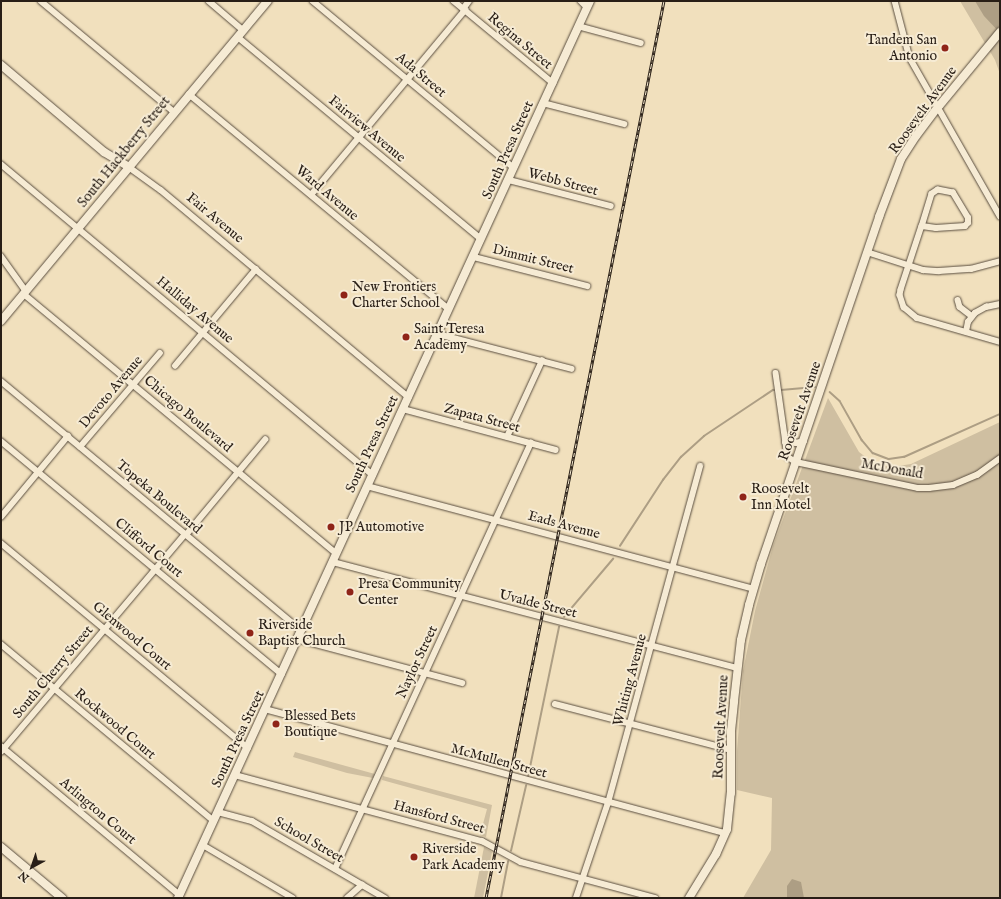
<!DOCTYPE html>
<html>
<head>
<meta charset="utf-8">
<style>
	body { margin:0 }
	#map { position:relative; width:1001px; height:899px; overflow:hidden; background:#f1e0bd; font-family:"IM FELL English",serif }
	div>[style] { position:absolute }
	[style*='--x'] { left:calc(var(--x)*1px); top:calc(var(--y)*1px); width:calc(var(--w)*1px); rotate:calc(var(--a)*1deg) }
	.green>* { inset:0; background:#cfbfa1 }
	.water>* { inset:0; background:#ad9e84 }
	.stream>* { height:1.5px; margin:-0.75px; padding:0 0.75px; transform-origin:0.75px; border-radius:0.75px; background:#ad9e84 }
	.roads { filter:drop-shadow(0 0 1px #5a4e40) drop-shadow(0 0 1px #5a4e40) }
	.street>* { height:5.5px; margin:-2.75px; padding:0 2.75px; transform-origin:2.75px; border-radius:2.75px; background:#f6ebd4 }
	.secondary>* { height:8px; margin:-4px; padding:0 4px; transform-origin:4px; border-radius:4px; background:#f6ebd4 }
	.rail>* { height:3px; margin-top:-1.5px; transform-origin:0; background:repeating-linear-gradient(90deg,#f6ebd4 0 4.5px,#281e16 0 9px); box-sizing:border-box; border-block:1px solid #281e16 }
	.dots>* { width:11px; height:11px; translate:-50% -50%; box-sizing:border-box; border:2px solid #f6ebd4; border-radius:50% }
	span { translate:-50% -50%; white-space:nowrap; text-align:center; line-height:1.15; -webkit-text-stroke:4px #f6ebd4; paint-order:stroke }
	.poi-label { font-size:14px; color:#281e16 }
	.right { translate:-100% -50%; text-align:right }
	.left { translate:0 -50%; text-align:left }
	.street-label { font-size:14px; color:#281e16 }
	.frame { position:absolute; inset:0; border:2px solid #281e16; pointer-events:none }
	.north { position:absolute; left:12px; top:847px; width:40px; height:40px; -webkit-text-stroke:3px #f6ebd4; paint-order:stroke; rotate:220deg; font-size:11px; font-weight:700; line-height:16px; text-align:center; color:#281e16 }
	.north::after { content:''; display:block; margin:auto; width:14px; height:18px; background:#281e16; clip-path:polygon(50% 0,100% 100%,50% 72%,0 100%) }
</style>
</head>
<body>
<div id="map">
	<div class="green">
		<i style="clip-path:polygon(960px 1px,1000px 1px,1000px 74px,995px 60px)"></i>
		<i style="clip-path:polygon(828px 398px,859px 452px,871px 461px,882px 465px,892px 467px,911px 464px,1000px 422px,1000px 898px,743px 898px,771px 850px,772px 798px,737px 790px,737px 751px,743px 671px,755px 611px,773px 546px)"></i>
		<i style="clip-path:polygon(295px 752px,375px 774px,373px 778px,347px 773px,293px 757px)"></i>
		<i style="clip-path:polygon(383px 776px,492px 805px,486px 837px,480px 835px,487px 809px,382px 780px)"></i>
		<i style="clip-path:polygon(484px 847px,492px 852px,483px 898px,474px 898px)"></i>
	</div>
	<div class="water">
		<i style="clip-path:polygon(975px 1px,1000px 1px,1000px 33px,984px 16px)"></i>
		<i style="clip-path:polygon(792px 879px,801px 882px,804px 898px,787px 898px,787px 886px)"></i>
	</div>
	<div class="stream">
		<i style="--x:781;--y:390;--w:34;--a:-5"></i>
		<i style="--x:830;--y:392;--w:13;--a:42"></i>
		<i style="--x:840;--y:401;--w:45;--a:60.6"></i>
		<i style="--x:862;--y:440;--w:17;--a:50"></i>
		<i style="--x:873;--y:453;--w:17;--a:21"></i>
		<i style="--x:889;--y:459;--w:15;--a:-8"></i>
		<i style="--x:904;--y:457;--w:105;--a:-24.1"></i>
		<i style="--x:620;--y:546;--w:79;--a:-56.9"></i>
		<i style="--x:663;--y:480;--w:29;--a:-52"></i>
		<i style="--x:681;--y:457;--w:31;--a:-42"></i>
		<i style="--x:704;--y:436;--w:83;--a:-33.7"></i>
		<i style="--x:773;--y:390;--w:4;--a:0"></i>
		<i style="--x:564;--y:617;--w:76;--a:-49.8"></i>
		<i style="--x:528;--y:777;--w:153;--a:-78.3"></i>
		<i style="--x:511;--y:851;--w:67;--a:-77"></i>
		<i style="--x:501;--y:898;--w:37;--a:-79"></i>
	</div>
	<div class="roads">
		<div class="street">
			<i style="--x:41;--y:1;--w:173;--a:39.8"></i>
			<i style="--x:209;--y:1;--w:45;--a:40.5"></i>
			<i style="--x:313;--y:1;--w:261;--a:39.7"></i>
			<i style="--x:454;--y:1;--w:129;--a:39.6"></i>
			<i style="--x:581;--y:1;--w:8;--a:45"></i>
			<i style="--x:895;--y:1;--w:59;--a:75.3"></i>
			<i style="--x:910;--y:58;--w:182;--a:60.3"></i>
			<i style="--x:463;--y:9;--w:10;--a:-53"></i>
			<i style="--x:578;--y:26;--w:65;--a:15.1"></i>
			<i style="--x:238;--y:37;--w:316;--a:39.7"></i>
			<i style="--x:189;--y:94;--w:337;--a:39.6"></i>
			<i style="--x:543;--y:103;--w:84;--a:14.5"></i>
			<i style="--x:1;--y:164;--w:485;--a:39.9"></i>
			<i style="--x:129;--y:167;--w:39;--a:36"></i>
			<i style="--x:161;--y:190;--w:323;--a:39.9"></i>
			<i style="--x:509;--y:180;--w:105;--a:14.3"></i>
			<i style="--x:311;--y:195;--w:241;--a:-50.2"></i>
			<i style="--x:922;--y:226;--w:14;--a:8"></i>
			<i style="--x:936;--y:228;--w:29;--a:-4"></i>
			<i style="--x:965;--y:226;--w:4;--a:-45"></i>
			<i style="--x:968;--y:223;--w:5;--a:-90"></i>
			<i style="--x:968;--y:218;--w:29;--a:-121"></i>
			<i style="--x:953;--y:193;--w:15;--a:-169"></i>
			<i style="--x:938;--y:190;--w:7;--a:146"></i>
			<i style="--x:932;--y:194;--w:34;--a:107"></i>
			<i style="--x:922;--y:226;--w:67;--a:108.2"></i>
			<i style="--x:901;--y:290;--w:5;--a:101"></i>
			<i style="--x:900;--y:295;--w:13;--a:72"></i>
			<i style="--x:904;--y:307;--w:17;--a:40"></i>
			<i style="--x:917;--y:318;--w:86;--a:16.1"></i>
			<i style="--x:867;--y:252;--w:59;--a:17.8"></i>
			<i style="--x:923;--y:270;--w:16;--a:4"></i>
			<i style="--x:939;--y:271;--w:32;--a:-4"></i>
			<i style="--x:971;--y:269;--w:30;--a:-15"></i>
			<i style="--x:1;--y:256;--w:43;--a:54.5"></i>
			<i style="--x:474;--y:257;--w:117;--a:14.4"></i>
			<i style="--x:24;--y:294;--w:405;--a:39.7"></i>
			<i style="--x:958;--y:300;--w:7;--a:74"></i>
			<i style="--x:960;--y:307;--w:15;--a:37"></i>
			<i style="--x:966;--y:332;--w:10;--a:-79"></i>
			<i style="--x:968;--y:322;--w:11;--a:-52"></i>
			<i style="--x:975;--y:313;--w:13;--a:-29"></i>
			<i style="--x:986;--y:307;--w:14;--a:-12"></i>
			<i style="--x:438;--y:334;--w:138;--a:14.6"></i>
			<i style="--x:175;--y:366;--w:126;--a:-50.1"></i>
			<i style="--x:776;--y:373;--w:85;--a:81.9"></i>
			<i style="--x:788;--y:457;--w:9;--a:32"></i>
			<i style="--x:796;--y:462;--w:125;--a:12"></i>
			<i style="--x:918;--y:488;--w:11;--a:0"></i>
			<i style="--x:929;--y:488;--w:24;--a:-7"></i>
			<i style="--x:953;--y:485;--w:26;--a:-23"></i>
			<i style="--x:977;--y:475;--w:29;--a:-36"></i>
			<i style="--x:1;--y:381;--w:391;--a:39.7"></i>
			<i style="--x:403;--y:409;--w:158;--a:15"></i>
			<i style="--x:507;--y:437;--w:84;--a:-65.3"></i>
			<i style="--x:1;--y:441;--w:365;--a:39.7"></i>
			<i style="--x:785;--y:442;--w:11;--a:5"></i>
			<i style="--x:796;--y:443;--w:8;--a:-14"></i>
			<i style="--x:80;--y:447;--w:123;--a:-49.6"></i>
			<i style="--x:367;--y:486;--w:400;--a:14.9"></i>
			<i style="--x:1;--y:517;--w:105;--a:-50.4"></i>
			<i style="--x:186;--y:535;--w:124;--a:-50.3"></i>
			<i style="--x:1;--y:543;--w:321;--a:39.7"></i>
			<i style="--x:333;--y:562;--w:418;--a:14.7"></i>
			<i style="--x:297;--y:639;--w:171;--a:14.9"></i>
			<i style="--x:1;--y:644;--w:277;--a:39.7"></i>
			<i style="--x:555;--y:704;--w:182;--a:14.6"></i>
			<i style="--x:265;--y:709;--w:477;--a:15.1"></i>
			<i style="--x:1;--y:746;--w:233;--a:39.8"></i>
			<i style="--x:1;--y:752;--w:285;--a:-49.8"></i>
			<i style="--x:235;--y:775;--w:256;--a:15"></i>
			<i style="--x:482;--y:841;--w:44;--a:28.3"></i>
			<i style="--x:521;--y:862;--w:139;--a:15"></i>
			<i style="--x:218;--y:812;--w:35;--a:15"></i>
			<i style="--x:252;--y:821;--w:154;--a:30.1"></i>
			<i style="--x:203;--y:845;--w:104;--a:30.5"></i>
			<i style="--x:335;--y:869;--w:469;--a:-65.3"></i>
			<i style="--x:347;--y:898;--w:20;--a:-41"></i>
			<i style="--x:576;--y:898;--w:100;--a:-71.4"></i>
			<i style="--x:608;--y:803;--w:349;--a:-74.7"></i>
		</div>
		<div class="secondary">
			<i style="--x:1;--y:65;--w:135;--a:40.2"></i>
			<i style="--x:104;--y:152;--w:29;--a:31"></i>
			<i style="--x:1;--y:321;--w:417;--a:-50.2"></i>
			<i style="--x:1;--y:847;--w:80;--a:39.9"></i>
			<i style="--x:178;--y:898;--w:987;--a:-65.33"></i>
			<i style="--x:689;--y:898;--w:52;--a:-58.5"></i>
			<i style="--x:716;--y:854;--w:27;--a:-66"></i>
			<i style="--x:727;--y:829;--w:36;--a:-84"></i>
			<i style="--x:731;--y:793;--w:62;--a:-90"></i>
			<i style="--x:731;--y:731;--w:30;--a:-84"></i>
			<i style="--x:734;--y:701;--w:61;--a:-83.5"></i>
			<i style="--x:741;--y:640;--w:36;--a:-77"></i>
			<i style="--x:749;--y:605;--w:43;--a:-73.7"></i>
			<i style="--x:761;--y:564;--w:367;--a:-71.2"></i>
			<i style="--x:879;--y:217;--w:62;--a:-69.2"></i>
			<i style="--x:901;--y:159;--w:27;--a:-57"></i>
			<i style="--x:916;--y:136;--w:38;--a:-53"></i>
			<i style="--x:939;--y:106;--w:96;--a:-50.5"></i>
		</div>
	</div>
	<div class="rail">
		<i style="--x:486;--y:898;--w:914;--a:-78.78"></i>
	</div>
	<div class="dots">
		<i style="left:945px;top:48px;background:#8f2418"></i>
		<i style="left:344px;top:295px;background:#8f2418"></i>
		<i style="left:406px;top:337px;background:#8f2418"></i>
		<i style="left:743px;top:497px;background:#8f2418"></i>
		<i style="left:331px;top:527px;background:#8f2418"></i>
		<i style="left:350px;top:592px;background:#8f2418"></i>
		<i style="left:250px;top:633px;background:#8f2418"></i>
		<i style="left:276px;top:724px;background:#8f2418"></i>
		<i style="left:414px;top:857px;background:#8f2418"></i>
	</div>
	<div class="poi-label">
		<span class="right" style="left:937px;top:48px">Tandem San<br>Antonio</span>
		<span class="left" style="left:352px;top:295px">New Frontiers<br>Charter School</span>
		<span class="left" style="left:414px;top:337px">Saint Teresa<br>Academy</span>
		<span class="left" style="left:751px;top:497px">Roosevelt<br>Inn Motel</span>
		<span class="left" style="left:339px;top:527px">JP Automotive</span>
		<span class="left" style="left:358px;top:592px">Presa Community<br>Center</span>
		<span class="left" style="left:258px;top:633px">Riverside<br>Baptist Church</span>
		<span class="left" style="left:284px;top:724px">Blessed Bets<br>Boutique</span>
		<span class="left" style="left:422px;top:857px">Riverside<br>Park Academy</span>
	</div>
	<div class="street-label">
		<span style="left:520px;top:41px;rotate:40deg">Regina Street</span>
		<span style="left:421px;top:75px;rotate:40deg">Ada Street</span>
		<span style="left:923px;top:110px;rotate:-54deg">Roosevelt Avenue</span>
		<span style="left:367px;top:129px;rotate:40deg">Fairview Avenue</span>
		<span style="left:508px;top:150px;rotate:-66deg">South Presa Street</span>
		<span style="left:124px;top:152px;rotate:-51deg">South Hackberry Street</span>
		<span style="left:563px;top:182px;rotate:15deg">Webb Street</span>
		<span style="left:327px;top:193px;rotate:40deg">Ward Avenue</span>
		<span style="left:215px;top:218px;rotate:40deg">Fair Avenue</span>
		<span style="left:533px;top:259px;rotate:14deg">Dimmit Street</span>
		<span style="left:195px;top:310px;rotate:40deg">Halliday Avenue</span>
		<span style="left:111px;top:392px;rotate:-50deg">Devoto Avenue</span>
		<span style="left:800px;top:411px;rotate:-71deg">Roosevelt Avenue</span>
		<span style="left:188px;top:414px;rotate:40deg">Chicago Boulevard</span>
		<span style="left:482px;top:418px;rotate:15deg">Zapata Street</span>
		<span style="left:372px;top:444px;rotate:-65deg">South Presa Street</span>
		<span style="left:892px;top:469px;rotate:10deg">McDonald</span>
		<span style="left:159px;top:497px;rotate:40deg">Topeka Boulevard</span>
		<span style="left:564px;top:525px;rotate:15deg">Eads Avenue</span>
		<span style="left:149px;top:548px;rotate:40deg">Clifford Court</span>
		<span style="left:538px;top:604px;rotate:14deg">Uvalde Street</span>
		<span style="left:132px;top:636px;rotate:40deg">Glenwood Court</span>
		<span style="left:417px;top:662px;rotate:-65deg">Naylor Street</span>
		<span style="left:53px;top:672px;rotate:-50deg">South Cherry Street</span>
		<span style="left:630px;top:680px;rotate:-75deg">Whiting Avenue</span>
		<span style="left:115px;top:724px;rotate:40deg">Rockwood Court</span>
		<span style="left:721px;top:727px;rotate:-87deg">Roosevelt Avenue</span>
		<span style="left:238px;top:739px;rotate:-65deg">South Presa Street</span>
		<span style="left:499px;top:761px;rotate:15deg">McMullen Street</span>
		<span style="left:98px;top:811px;rotate:40deg">Arlington Court</span>
		<span style="left:439px;top:817px;rotate:15deg">Hansford Street</span>
		<span style="left:309px;top:840px;rotate:30deg">School Street</span>
	</div>
	<div class="frame"></div>
	<div class="north">N</div>
</div>
</body>
</html>
